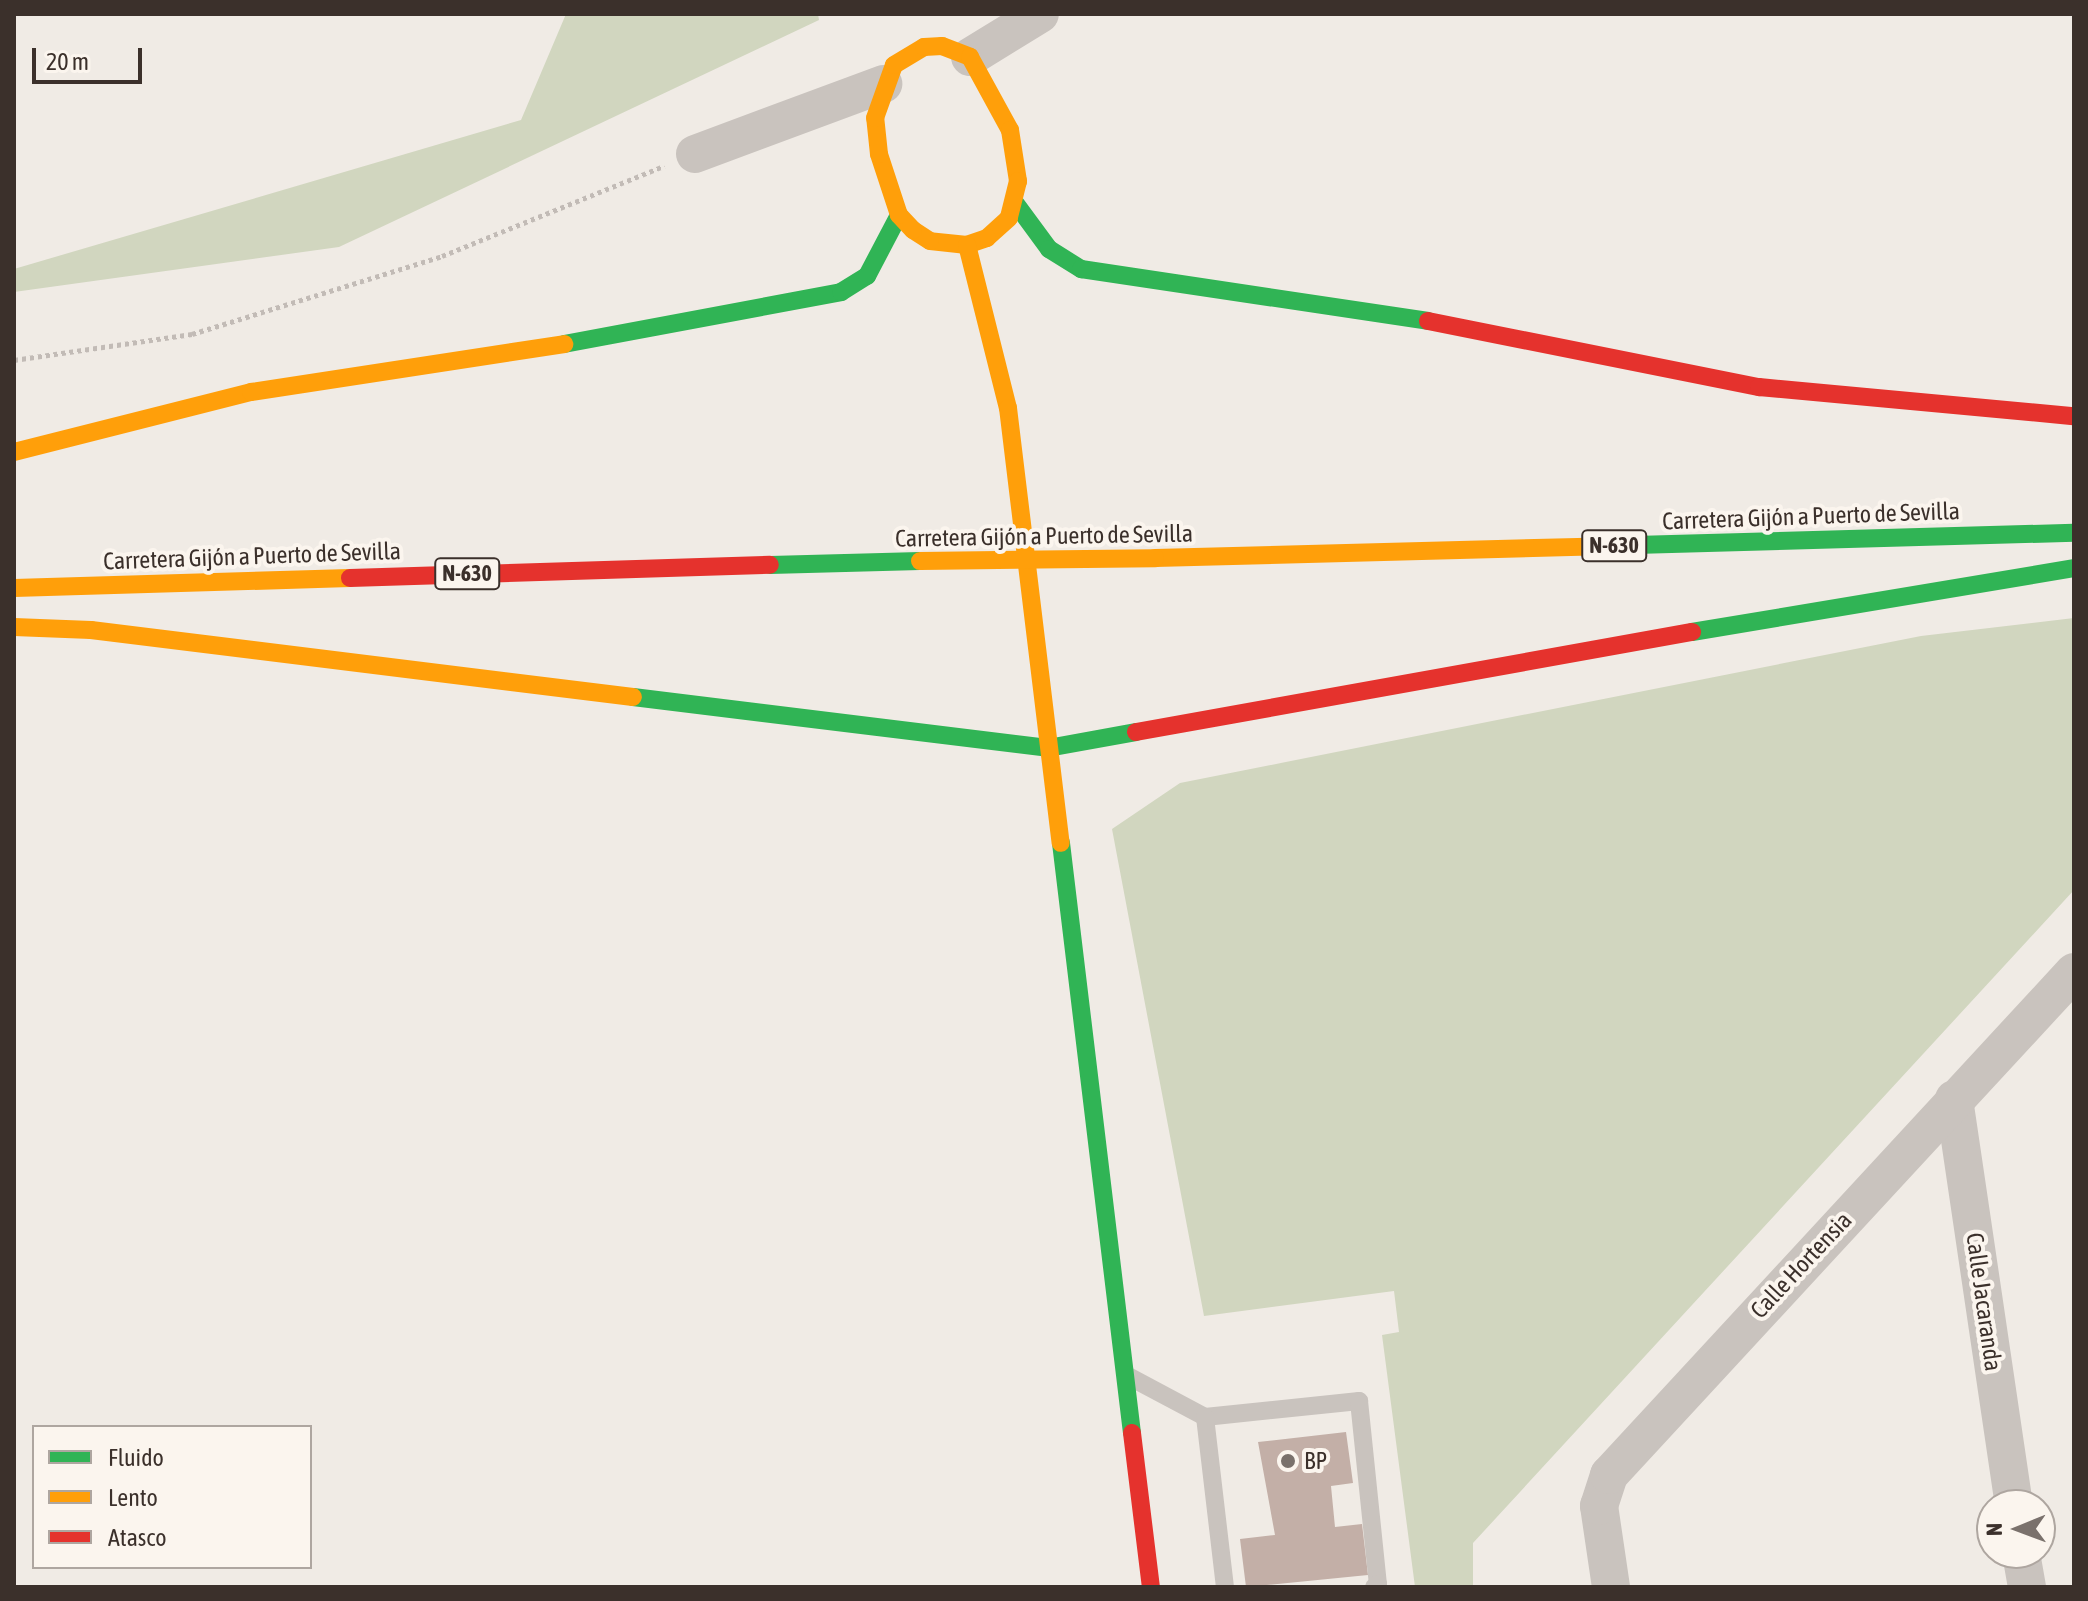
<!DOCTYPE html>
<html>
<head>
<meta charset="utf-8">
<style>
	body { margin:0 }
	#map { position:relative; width:2088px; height:1601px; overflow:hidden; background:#f0ebe5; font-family:"Asap Condensed",sans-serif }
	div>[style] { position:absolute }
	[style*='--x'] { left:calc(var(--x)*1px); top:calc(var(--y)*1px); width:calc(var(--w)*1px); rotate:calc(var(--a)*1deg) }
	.green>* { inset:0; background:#d1d6bf }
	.building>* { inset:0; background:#c3afa7 }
	.path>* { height:5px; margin-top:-2.5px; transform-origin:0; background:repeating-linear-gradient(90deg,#c2bbb6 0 4px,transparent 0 8px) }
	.lane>* { height:18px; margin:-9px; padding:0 9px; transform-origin:9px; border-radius:9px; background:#c9c3be }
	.street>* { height:38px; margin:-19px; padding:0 19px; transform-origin:19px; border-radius:19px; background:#c9c3be }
	.fast>* { height:18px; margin:-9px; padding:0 9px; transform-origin:9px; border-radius:9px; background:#30b455 }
	.slow>* { height:18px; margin:-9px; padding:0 9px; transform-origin:9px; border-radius:9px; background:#ff9f0a }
	.jam>* { height:18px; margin:-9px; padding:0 9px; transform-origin:9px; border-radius:9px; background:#e5322d }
	.slow-bridge>* { height:18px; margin:-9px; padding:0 9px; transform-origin:9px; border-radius:9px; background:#ff9f0a }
	.dots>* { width:22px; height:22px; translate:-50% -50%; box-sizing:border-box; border:4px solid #fbf5ee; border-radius:50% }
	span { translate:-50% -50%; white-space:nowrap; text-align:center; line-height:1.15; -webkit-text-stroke:8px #fbf5ee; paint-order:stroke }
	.shield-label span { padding:2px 6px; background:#fbf5ee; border:2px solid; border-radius:6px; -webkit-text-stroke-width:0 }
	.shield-label { font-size:22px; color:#3b302b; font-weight:700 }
	.street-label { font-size:24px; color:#3b302b }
	.poi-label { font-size:24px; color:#3b302b }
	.left { translate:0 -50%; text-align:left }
	.frame { position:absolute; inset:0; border:16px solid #3b302b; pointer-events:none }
	.legend { position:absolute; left:32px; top:1425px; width:280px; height:144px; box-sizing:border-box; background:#fbf5ee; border:2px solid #aea6a0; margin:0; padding:10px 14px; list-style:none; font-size:24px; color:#3b302b }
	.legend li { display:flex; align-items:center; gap:16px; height:40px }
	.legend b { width:40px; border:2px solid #aea6a0 }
	.north { position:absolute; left:1976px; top:1489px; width:80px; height:80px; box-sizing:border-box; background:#fbf5ee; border:2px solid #aea6a0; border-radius:50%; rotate:269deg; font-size:22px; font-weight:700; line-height:32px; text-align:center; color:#3b302b }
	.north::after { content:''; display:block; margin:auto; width:28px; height:36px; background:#7a716c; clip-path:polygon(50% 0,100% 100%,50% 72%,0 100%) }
	.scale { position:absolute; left:32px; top:48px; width:110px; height:36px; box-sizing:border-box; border:4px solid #3b302b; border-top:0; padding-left:10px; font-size:24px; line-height:28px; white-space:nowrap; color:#3b302b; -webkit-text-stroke:6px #fbf5ee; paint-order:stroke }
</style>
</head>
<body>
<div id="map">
	<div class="green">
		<i style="clip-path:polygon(566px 14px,818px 14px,819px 20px,339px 247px,14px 292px,14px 269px,521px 120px)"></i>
		<i style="clip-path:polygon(2074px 618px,2074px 890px,1473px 1543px,1473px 1587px,1415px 1587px,1382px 1335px,1399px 1332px,1394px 1291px,1204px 1316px,1112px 829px,1180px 783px,1921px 636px)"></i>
	</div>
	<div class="building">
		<i style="clip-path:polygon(1346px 1432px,1353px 1483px,1331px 1486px,1335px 1527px,1362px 1524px,1368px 1575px,1246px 1587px,1240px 1539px,1275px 1535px,1258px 1442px)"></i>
	</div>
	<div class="path">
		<i style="--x:14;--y:360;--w:180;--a:-8.3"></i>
		<i style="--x:192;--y:334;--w:262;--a:-17.3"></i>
		<i style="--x:442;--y:256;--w:240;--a:-22.1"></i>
	</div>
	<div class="lane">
		<i style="--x:1128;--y:1376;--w:87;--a:28"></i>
		<i style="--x:1205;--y:1417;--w:155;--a:-5.9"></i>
		<i style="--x:1359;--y:1401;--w:184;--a:84.1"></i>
		<i style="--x:1378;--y:1584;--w:5;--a:143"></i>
		<i style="--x:1205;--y:1417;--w:171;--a:83.3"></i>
	</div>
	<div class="street">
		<i style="--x:970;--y:57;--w:82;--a:-31.6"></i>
		<i style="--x:695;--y:154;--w:201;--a:-20.4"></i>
		<i style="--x:1954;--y:1099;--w:410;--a:81.6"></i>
		<i style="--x:2021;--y:1553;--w:35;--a:80"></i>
		<i style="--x:1611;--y:1587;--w:82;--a:-98.4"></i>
		<i style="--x:1599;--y:1506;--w:33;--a:-72"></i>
		<i style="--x:1609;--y:1475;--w:685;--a:-47.25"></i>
	</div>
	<div class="fast">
		<i style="--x:1016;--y:204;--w:56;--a:53.7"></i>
		<i style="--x:1049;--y:249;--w:38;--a:32"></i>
		<i style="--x:1081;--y:269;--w:351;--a:8.5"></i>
		<i style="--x:564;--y:344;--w:282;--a:-10.6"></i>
		<i style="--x:841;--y:292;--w:31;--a:-32"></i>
		<i style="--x:867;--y:276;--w:69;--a:-62.3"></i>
		<i style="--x:1599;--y:546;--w:475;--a:-1.6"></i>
		<i style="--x:770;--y:565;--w:150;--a:-1.5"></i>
		<i style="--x:1692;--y:632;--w:387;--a:-9.5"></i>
		<i style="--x:633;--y:697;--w:418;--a:7"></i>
		<i style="--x:1048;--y:748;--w:89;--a:-10.3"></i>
		<i style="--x:1061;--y:843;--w:594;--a:83.14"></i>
	</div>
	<div class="slow">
		<i style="--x:942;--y:46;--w:30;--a:21"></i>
		<i style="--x:970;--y:57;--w:83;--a:61.3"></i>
		<i style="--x:1010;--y:130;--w:52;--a:81.1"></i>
		<i style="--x:1018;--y:181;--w:38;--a:104"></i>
		<i style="--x:1009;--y:218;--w:30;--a:138"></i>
		<i style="--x:987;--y:238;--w:21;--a:161"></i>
		<i style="--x:967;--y:245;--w:37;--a:-174"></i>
		<i style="--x:930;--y:241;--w:20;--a:-147"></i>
		<i style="--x:913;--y:230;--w:21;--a:-133"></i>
		<i style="--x:899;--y:215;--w:64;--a:-108.2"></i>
		<i style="--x:879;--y:154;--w:36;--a:-96"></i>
		<i style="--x:875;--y:118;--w:56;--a:-70.3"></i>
		<i style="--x:894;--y:65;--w:35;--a:-31"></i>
		<i style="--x:924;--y:47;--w:18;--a:-3"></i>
		<i style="--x:967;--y:245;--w:168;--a:75.9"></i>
		<i style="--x:1008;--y:408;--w:438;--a:83.1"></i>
		<i style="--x:14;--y:452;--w:244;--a:-14.2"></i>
		<i style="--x:251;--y:392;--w:317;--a:-8.7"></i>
		<i style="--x:1155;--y:558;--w:444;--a:-1.5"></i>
		<i style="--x:14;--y:588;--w:336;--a:-1.7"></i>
		<i style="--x:14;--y:627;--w:77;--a:2.2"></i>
		<i style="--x:91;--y:630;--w:546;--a:7.05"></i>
	</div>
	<div class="jam">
		<i style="--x:1428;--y:321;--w:338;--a:11.3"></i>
		<i style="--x:1759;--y:387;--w:316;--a:5.3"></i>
		<i style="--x:350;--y:578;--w:420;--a:-1.8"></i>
		<i style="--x:1136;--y:732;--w:565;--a:-10.2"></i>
		<i style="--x:1132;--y:1433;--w:155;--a:83"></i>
	</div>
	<div class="slow-bridge">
		<i style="--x:920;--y:561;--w:235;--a:-0.7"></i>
	</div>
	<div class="dots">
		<i style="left:1288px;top:1461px;background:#7a716c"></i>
	</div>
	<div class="shield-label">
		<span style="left:1614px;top:546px">N-630</span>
		<span style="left:467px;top:574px">N-630</span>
	</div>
	<div class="street-label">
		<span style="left:1811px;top:516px;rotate:-2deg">Carretera Gijón a Puerto de Sevilla</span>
		<span style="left:1044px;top:536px;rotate:-1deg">Carretera Gijón a Puerto de Sevilla</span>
		<span style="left:252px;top:556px;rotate:-2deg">Carretera Gijón a Puerto de Sevilla</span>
		<span style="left:1801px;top:1265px;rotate:-47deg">Calle Hortensia</span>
		<span style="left:1984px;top:1302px;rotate:82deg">Calle Jacaranda</span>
	</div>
	<div class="poi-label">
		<span class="left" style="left:1304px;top:1461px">BP</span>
	</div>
	<div class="frame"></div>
	<ul class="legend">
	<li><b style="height:10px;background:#30b455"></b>Fluido</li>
	<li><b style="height:10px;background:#ff9f0a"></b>Lento</li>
	<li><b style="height:10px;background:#e5322d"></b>Atasco</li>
	</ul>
	<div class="north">N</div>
	<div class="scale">20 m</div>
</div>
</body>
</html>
